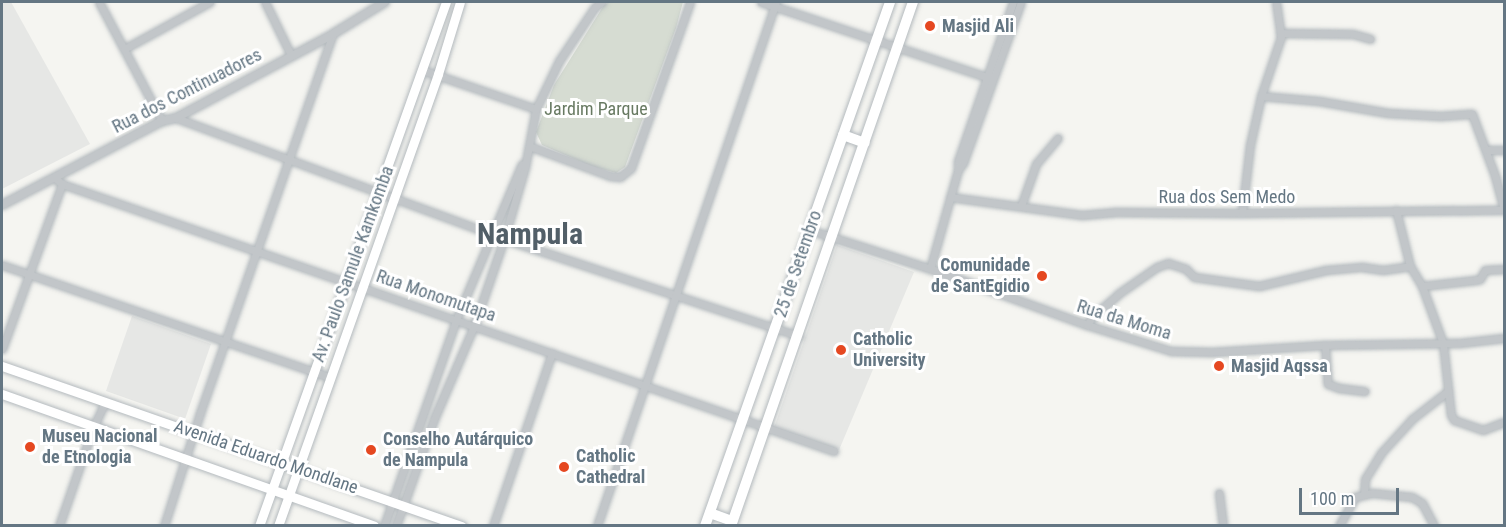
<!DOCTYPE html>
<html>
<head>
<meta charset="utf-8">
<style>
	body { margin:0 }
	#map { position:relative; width:1506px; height:527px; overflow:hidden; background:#f5f5f1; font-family:"Roboto Condensed",sans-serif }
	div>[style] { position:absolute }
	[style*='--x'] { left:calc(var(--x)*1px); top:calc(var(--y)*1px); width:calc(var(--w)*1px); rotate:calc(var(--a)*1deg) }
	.built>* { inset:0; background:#e6e7e5 }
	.green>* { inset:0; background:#d6dcd2 }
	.roads { filter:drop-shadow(0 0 2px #b4babe) drop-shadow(0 0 2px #b4babe) }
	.minor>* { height:7px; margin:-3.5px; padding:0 3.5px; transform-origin:3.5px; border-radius:3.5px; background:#c2c6c9 }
	.tertiary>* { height:8px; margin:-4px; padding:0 4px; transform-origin:4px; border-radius:4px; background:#c2c6c9 }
	.secondary>* { height:9px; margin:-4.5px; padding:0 4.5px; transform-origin:4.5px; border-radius:4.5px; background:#fff }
	.primary>* { height:10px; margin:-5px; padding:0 5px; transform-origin:5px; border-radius:5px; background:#fff }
	.dots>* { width:16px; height:16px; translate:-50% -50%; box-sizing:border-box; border:3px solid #fff; border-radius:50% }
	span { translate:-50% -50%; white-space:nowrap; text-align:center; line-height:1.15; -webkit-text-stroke:6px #fff; paint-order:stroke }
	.poi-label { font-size:18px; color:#647683; font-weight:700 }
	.left { translate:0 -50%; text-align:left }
	.right { translate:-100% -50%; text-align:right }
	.street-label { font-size:18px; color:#647683 }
	.park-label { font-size:18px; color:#687a62 }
	.town-label { font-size:30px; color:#525f68; font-weight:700 }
	.frame { position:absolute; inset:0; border:3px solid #647683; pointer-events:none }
	.scale { position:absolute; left:1299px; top:488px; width:100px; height:27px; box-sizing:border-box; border:3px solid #647683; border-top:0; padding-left:8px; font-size:18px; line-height:21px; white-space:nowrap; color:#647683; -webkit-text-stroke:4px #fff; paint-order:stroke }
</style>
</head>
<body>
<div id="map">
	<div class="built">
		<i style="clip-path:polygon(2px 2px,11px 2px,90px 144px,2px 189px)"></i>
		<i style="clip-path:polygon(837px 245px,914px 272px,839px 450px,774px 428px)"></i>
		<i style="clip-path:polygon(132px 316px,211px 344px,185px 419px,106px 391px)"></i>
	</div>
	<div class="green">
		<i style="clip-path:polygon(609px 2px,683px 2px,676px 28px,625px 167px,616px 173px,591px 166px,542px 145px,536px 132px,554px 85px,604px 5px)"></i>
	</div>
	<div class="roads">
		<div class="minor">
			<i style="--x:99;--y:2;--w:135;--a:62.1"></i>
			<i style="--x:265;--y:2;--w:59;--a:63.9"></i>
			<i style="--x:761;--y:2;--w:244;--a:18.4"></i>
			<i style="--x:1280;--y:33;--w:73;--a:0.8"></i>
			<i style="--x:1353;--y:34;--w:18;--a:16"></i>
			<i style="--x:124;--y:49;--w:98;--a:-28.7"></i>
			<i style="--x:422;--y:70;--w:120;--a:18.9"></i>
			<i style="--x:1261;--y:96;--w:58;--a:4.9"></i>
			<i style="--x:1319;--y:101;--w:70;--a:9.9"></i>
			<i style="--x:1388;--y:113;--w:53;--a:3.2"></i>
			<i style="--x:1441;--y:116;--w:31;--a:-4"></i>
			<i style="--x:1472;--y:114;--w:66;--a:69.6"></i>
			<i style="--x:1495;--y:176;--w:35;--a:75"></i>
			<i style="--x:176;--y:118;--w:350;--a:20.2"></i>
			<i style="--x:504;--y:239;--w:311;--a:18.2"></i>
			<i style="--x:529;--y:146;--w:86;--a:20.3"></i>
			<i style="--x:610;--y:176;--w:10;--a:6"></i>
			<i style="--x:620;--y:177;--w:14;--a:-39"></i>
			<i style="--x:631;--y:168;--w:176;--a:-70.4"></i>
			<i style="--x:1486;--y:150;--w:18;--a:0"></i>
			<i style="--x:958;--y:170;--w:9;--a:-54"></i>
			<i style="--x:963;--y:163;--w:171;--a:-70.2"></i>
			<i style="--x:55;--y:178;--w:9;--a:41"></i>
			<i style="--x:62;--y:184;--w:817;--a:19.08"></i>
			<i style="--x:950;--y:197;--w:133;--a:7.8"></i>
			<i style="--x:1082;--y:215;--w:32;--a:-5"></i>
			<i style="--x:1114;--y:212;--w:128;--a:0.4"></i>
			<i style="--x:1242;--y:213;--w:262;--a:-0.7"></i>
			<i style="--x:1021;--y:206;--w:45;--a:-70.3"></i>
			<i style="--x:1036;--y:164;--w:34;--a:-50"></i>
			<i style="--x:1396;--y:210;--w:58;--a:76"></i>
			<i style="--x:1410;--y:266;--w:23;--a:59"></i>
			<i style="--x:1422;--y:286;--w:61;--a:69.8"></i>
			<i style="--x:1443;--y:343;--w:72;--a:83.7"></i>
			<i style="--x:1451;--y:415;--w:6;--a:59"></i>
			<i style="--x:1454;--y:420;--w:31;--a:19"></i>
			<i style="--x:1483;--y:430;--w:22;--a:-21"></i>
			<i style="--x:1242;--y:213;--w:68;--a:-83.3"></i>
			<i style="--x:1250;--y:145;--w:50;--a:-77.3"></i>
			<i style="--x:1261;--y:96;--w:62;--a:-71.3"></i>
			<i style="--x:1281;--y:37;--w:35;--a:-98"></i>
			<i style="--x:810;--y:230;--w:137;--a:17.9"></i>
			<i style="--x:940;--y:272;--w:156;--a:19.8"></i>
			<i style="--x:1087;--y:325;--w:88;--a:17.2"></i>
			<i style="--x:1171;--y:351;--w:41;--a:1.4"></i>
			<i style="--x:1212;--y:352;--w:113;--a:-3.5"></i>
			<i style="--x:1325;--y:345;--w:135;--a:-0.8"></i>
			<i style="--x:1460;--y:343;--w:44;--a:-6.5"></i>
			<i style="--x:2;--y:265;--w:347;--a:18.9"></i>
			<i style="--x:930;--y:269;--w:103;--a:-74.2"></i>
			<i style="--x:958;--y:170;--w:9;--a:-90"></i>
			<i style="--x:958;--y:161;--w:168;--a:-70.9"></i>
			<i style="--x:1422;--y:286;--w:54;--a:-6.3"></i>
			<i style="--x:1476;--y:280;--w:4;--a:-14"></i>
			<i style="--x:1480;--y:279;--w:10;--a:-61"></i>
			<i style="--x:1485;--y:270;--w:19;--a:-3"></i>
			<i style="--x:1087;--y:325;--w:9;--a:-58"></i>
			<i style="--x:1092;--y:317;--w:35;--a:-41"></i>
			<i style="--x:1118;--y:294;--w:47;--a:-34.7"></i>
			<i style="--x:1157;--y:267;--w:12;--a:-20"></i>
			<i style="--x:1168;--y:263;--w:19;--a:18"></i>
			<i style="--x:1186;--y:269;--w:11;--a:45"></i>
			<i style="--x:1194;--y:277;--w:66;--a:7.9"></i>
			<i style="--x:1259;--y:286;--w:69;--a:-13.4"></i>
			<i style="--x:1326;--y:270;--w:36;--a:-5"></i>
			<i style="--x:1362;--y:267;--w:21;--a:8"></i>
			<i style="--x:1383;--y:270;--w:27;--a:-8"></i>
			<i style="--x:1325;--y:345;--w:39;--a:86"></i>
			<i style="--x:1328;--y:384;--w:12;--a:20"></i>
			<i style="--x:1339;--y:388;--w:26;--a:7"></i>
			<i style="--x:2;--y:349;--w:176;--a:-70"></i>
			<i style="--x:1219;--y:493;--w:33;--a:83"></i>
			<i style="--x:1364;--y:494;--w:15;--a:-86"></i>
			<i style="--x:1365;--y:479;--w:31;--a:-58"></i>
			<i style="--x:1381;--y:453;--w:46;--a:-47.6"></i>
			<i style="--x:1412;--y:419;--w:46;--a:-37.9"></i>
			<i style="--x:59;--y:526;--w:104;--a:-70.9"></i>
			<i style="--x:93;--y:428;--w:29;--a:-65"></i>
			<i style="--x:164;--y:526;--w:119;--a:-72.3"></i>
			<i style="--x:200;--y:413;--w:402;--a:-70.7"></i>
			<i style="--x:384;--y:526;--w:218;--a:-70.7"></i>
			<i style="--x:456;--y:320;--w:169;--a:-67.1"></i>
			<i style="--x:396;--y:526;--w:114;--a:-70.4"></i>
			<i style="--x:434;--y:419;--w:101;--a:-66.7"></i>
			<i style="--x:474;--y:326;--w:92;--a:-71"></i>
			<i style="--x:504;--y:239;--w:75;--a:-73.7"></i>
			<i style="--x:525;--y:167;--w:59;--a:-79.3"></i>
			<i style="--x:536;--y:109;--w:53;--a:-64.4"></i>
			<i style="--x:559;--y:61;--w:65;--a:-56.3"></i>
			<i style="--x:595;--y:7;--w:9;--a:-36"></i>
			<i style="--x:493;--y:526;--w:183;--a:-71.2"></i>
			<i style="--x:597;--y:526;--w:554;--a:-71.14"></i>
			<i style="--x:1339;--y:526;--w:33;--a:-61"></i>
			<i style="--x:1355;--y:497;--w:18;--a:-13"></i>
			<i style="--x:1373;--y:493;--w:39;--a:6"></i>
			<i style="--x:1412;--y:497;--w:12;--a:31"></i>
			<i style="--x:1422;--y:503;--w:26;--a:62"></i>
		</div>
		<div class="tertiary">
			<i style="--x:2;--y:205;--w:181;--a:-27.7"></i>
			<i style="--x:162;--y:121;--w:14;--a:-12"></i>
			<i style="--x:176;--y:118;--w:178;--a:-28.1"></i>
			<i style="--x:333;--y:34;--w:61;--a:-31.6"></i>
		</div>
		<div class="secondary">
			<i style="--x:2;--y:366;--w:487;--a:19.2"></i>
			<i style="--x:2;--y:394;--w:395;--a:19.5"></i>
			<i style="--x:259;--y:526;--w:556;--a:-70.36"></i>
			<i style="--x:278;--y:526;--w:479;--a:-70.5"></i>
			<i style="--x:438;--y:74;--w:75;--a:-73"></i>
		</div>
		<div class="primary">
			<i style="--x:843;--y:135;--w:23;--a:20"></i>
			<i style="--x:710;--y:513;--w:23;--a:20"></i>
			<i style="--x:705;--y:526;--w:556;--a:-70.55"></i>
			<i style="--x:731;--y:526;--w:555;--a:-70.85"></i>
		</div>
	</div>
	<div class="dots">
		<i style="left:930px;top:26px;background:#e54821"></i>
		<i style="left:1042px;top:276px;background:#e54821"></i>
		<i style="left:841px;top:350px;background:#e54821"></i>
		<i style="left:1219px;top:366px;background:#e54821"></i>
		<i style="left:30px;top:447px;background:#e54821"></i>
		<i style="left:371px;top:450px;background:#e54821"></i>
		<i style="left:564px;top:467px;background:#e54821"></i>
	</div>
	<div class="poi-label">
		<span class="left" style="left:942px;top:26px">Masjid Ali</span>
		<span class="right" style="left:1030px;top:276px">Comunidade<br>de SantEgidio</span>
		<span class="left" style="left:853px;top:350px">Catholic<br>University</span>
		<span class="left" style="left:1231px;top:366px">Masjid Aqssa</span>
		<span class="left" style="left:42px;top:447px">Museu Nacional<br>de Etnologia</span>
		<span class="left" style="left:383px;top:450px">Conselho Autárquico<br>de Nampula</span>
		<span class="left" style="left:576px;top:467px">Catholic<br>Cathedral</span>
	</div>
	<div class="street-label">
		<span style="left:187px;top:91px;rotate:-27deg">Rua dos Continuadores</span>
		<span style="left:1227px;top:197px">Rua dos Sem Medo</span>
		<span style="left:353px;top:264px;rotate:-70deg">Av. Paulo Samule Kamkomba</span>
		<span style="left:798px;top:264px;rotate:-71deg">25 de Setembro</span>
		<span style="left:436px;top:296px;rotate:19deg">Rua Monomutapa</span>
		<span style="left:1124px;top:320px;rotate:17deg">Rua da Moma</span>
		<span style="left:266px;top:457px;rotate:19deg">Avenida Eduardo Mondlane</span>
	</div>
	<div class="park-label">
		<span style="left:596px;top:109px">Jardim Parque</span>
	</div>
	<div class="town-label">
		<span style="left:530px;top:234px">Nampula</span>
	</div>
	<div class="frame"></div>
	<div class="scale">100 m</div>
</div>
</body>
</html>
